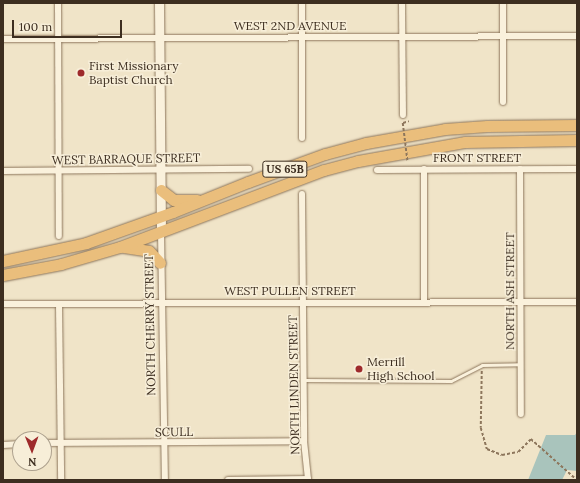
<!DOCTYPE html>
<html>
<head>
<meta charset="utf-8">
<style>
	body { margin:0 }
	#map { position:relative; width:580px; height:483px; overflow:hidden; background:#f0e4c8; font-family:Lora,serif }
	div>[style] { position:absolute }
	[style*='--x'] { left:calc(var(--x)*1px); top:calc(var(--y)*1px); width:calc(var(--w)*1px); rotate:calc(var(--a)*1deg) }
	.water>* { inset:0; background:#a9c4bc }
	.path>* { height:1.5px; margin-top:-0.75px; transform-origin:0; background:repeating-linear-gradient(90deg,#8d765c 0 3px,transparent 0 5px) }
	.roads { filter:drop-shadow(0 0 1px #8d765c) drop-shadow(0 0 1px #8d765c) }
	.service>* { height:3px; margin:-1.5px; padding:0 1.5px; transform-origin:1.5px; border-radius:1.5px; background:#faf1dc }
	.minor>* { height:6px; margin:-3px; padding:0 3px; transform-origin:3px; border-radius:3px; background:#faf1dc }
	.secondary>* { height:9px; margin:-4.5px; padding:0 4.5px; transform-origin:4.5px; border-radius:4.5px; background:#faf1dc }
	.trunk>* { height:11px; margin:-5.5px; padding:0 5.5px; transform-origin:5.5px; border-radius:5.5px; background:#eabe7c }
	.path-bridge>* { height:1.5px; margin-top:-0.75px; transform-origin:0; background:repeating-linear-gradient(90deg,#8d765c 0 3px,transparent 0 5px) }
	.dots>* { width:11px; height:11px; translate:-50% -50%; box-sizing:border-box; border:2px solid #f7eed8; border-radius:50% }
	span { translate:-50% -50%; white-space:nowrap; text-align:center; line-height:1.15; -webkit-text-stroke:3px #f7eed8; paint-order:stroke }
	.shield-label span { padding:1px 3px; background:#f7eed8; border:1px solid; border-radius:3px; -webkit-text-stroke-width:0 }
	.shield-label { font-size:11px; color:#3d2e20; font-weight:700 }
	.street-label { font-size:12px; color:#3d2e20 }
	.poi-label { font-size:12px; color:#3d2e20 }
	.left { translate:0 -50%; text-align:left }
	.frame { position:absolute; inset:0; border:4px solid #3d2e20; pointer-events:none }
	.north { position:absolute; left:12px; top:431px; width:40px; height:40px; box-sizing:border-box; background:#f7eed8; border:1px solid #ada18e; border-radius:50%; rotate:179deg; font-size:11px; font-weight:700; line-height:16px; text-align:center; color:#3d2e20 }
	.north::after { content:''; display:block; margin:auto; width:14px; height:18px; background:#9e2a2b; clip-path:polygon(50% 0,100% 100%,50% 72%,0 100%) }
	.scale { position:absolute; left:12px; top:20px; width:110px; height:18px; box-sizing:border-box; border:2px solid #3d2e20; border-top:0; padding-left:5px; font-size:12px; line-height:14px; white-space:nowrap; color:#3d2e20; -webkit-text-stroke:3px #f7eed8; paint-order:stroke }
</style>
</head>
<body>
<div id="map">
	<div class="water">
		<i style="clip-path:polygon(577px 432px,577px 471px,567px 470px,562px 480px,528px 480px,546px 435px,575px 435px)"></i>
	</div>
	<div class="path">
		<i style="--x:403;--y:123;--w:6;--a:-18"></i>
		<i style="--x:482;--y:371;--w:57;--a:91"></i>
		<i style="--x:481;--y:428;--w:22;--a:74"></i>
		<i style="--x:487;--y:449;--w:16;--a:22"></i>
		<i style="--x:502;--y:455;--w:16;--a:-11"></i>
		<i style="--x:518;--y:452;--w:18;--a:-45"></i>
		<i style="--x:531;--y:439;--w:62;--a:41.7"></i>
	</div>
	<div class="roads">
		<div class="service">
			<i style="--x:304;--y:380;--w:147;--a:0.4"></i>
			<i style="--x:451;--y:381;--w:35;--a:-27"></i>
			<i style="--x:482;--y:365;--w:39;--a:-1"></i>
		</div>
		<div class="minor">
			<i style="--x:58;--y:3;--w:233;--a:89.8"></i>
			<i style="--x:302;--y:3;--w:135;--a:90"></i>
			<i style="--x:402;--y:3;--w:112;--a:89.5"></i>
			<i style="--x:503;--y:3;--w:99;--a:90"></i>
			<i style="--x:3;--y:39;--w:574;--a:-0.3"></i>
			<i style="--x:520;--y:169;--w:245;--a:89.8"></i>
			<i style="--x:377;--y:170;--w:200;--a:-0.3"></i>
			<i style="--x:3;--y:171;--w:246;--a:-0.5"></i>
			<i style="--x:302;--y:194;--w:247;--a:89.5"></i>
			<i style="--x:304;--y:441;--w:39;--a:84"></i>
			<i style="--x:161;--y:231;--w:249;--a:89.1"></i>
			<i style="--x:424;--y:302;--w:133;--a:-90"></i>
			<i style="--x:3;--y:304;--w:574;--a:-0.2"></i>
			<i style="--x:59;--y:304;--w:176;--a:89.3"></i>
			<i style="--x:44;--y:443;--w:260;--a:-0.4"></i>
			<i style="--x:3;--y:445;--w:17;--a:-3"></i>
			<i style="--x:228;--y:480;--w:80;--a:-0.7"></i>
		</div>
		<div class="secondary">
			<i style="--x:159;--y:3;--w:228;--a:89.5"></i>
		</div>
		<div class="trunk">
			<i style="--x:161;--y:190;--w:16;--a:38"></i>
			<i style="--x:174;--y:200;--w:23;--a:0"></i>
			<i style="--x:124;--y:247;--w:25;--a:9"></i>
			<i style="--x:149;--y:251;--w:16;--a:47"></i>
			<i style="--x:3;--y:261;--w:85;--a:-12.2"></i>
			<i style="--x:86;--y:243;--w:92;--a:-19.6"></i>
			<i style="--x:173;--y:212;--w:81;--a:-21.8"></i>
			<i style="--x:248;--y:182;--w:82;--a:-20"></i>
			<i style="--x:325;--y:154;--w:42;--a:-15"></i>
			<i style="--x:366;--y:143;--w:80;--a:-10"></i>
			<i style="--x:445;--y:129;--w:42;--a:-4.1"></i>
			<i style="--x:487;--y:126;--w:90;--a:-0.6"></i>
			<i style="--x:3;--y:275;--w:59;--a:-10.7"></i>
			<i style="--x:61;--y:264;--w:61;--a:-16.1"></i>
			<i style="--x:120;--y:247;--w:218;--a:-20.7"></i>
			<i style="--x:324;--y:170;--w:35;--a:-15"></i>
			<i style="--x:358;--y:161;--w:109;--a:-10.1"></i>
			<i style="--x:465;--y:142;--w:112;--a:-1"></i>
		</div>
	</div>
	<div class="path-bridge">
		<i style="--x:403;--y:123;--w:38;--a:83"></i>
	</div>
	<div class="dots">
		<i style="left:81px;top:73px;background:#9e2a2b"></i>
		<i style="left:359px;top:369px;background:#9e2a2b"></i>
	</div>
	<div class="shield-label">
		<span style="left:285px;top:169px">US 65B</span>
	</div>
	<div class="street-label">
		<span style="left:290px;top:26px">WEST 2ND AVENUE</span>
		<span style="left:477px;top:158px">FRONT STREET</span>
		<span style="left:126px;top:159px;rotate:-1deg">WEST BARRAQUE STREET</span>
		<span style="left:290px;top:291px">WEST PULLEN STREET</span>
		<span style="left:510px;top:291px;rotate:-90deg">NORTH ASH STREET</span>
		<span style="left:150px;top:325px;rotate:-91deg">NORTH CHERRY STREET</span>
		<span style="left:294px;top:385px;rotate:-91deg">NORTH LINDEN STREET</span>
		<span style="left:174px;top:432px;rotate:-1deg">SCULL</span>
	</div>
	<div class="poi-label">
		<span class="left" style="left:89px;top:73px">First Missionary<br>Baptist Church</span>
		<span class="left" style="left:367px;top:369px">Merrill<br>High School</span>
	</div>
	<div class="frame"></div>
	<div class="north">N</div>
	<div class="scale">100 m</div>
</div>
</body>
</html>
